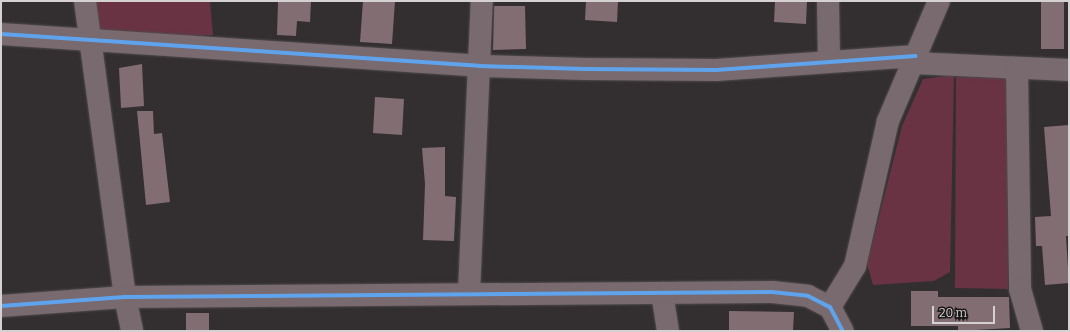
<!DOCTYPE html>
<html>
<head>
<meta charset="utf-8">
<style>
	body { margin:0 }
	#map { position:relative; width:1070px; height:332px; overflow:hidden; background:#332e2f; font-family:Bitter,serif }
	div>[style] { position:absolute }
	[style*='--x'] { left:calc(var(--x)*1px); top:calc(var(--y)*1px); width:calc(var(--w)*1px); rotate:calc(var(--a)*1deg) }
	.green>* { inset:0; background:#693343 }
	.building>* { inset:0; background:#826d73 }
	.roads { filter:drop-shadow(0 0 1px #4f4c4d) drop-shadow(0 0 1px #4f4c4d) }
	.minor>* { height:22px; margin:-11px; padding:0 11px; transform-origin:11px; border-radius:11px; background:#786a6e }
	.tertiary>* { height:22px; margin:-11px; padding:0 11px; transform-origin:11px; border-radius:11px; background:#786a6e }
	.cycleway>* { height:4px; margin:-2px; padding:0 2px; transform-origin:2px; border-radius:2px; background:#60a3ed }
	span { translate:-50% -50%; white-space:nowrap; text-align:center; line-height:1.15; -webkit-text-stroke:4px #191617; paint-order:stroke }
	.frame { position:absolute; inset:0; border:2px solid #d5d0d1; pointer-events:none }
	.scale { position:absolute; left:932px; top:306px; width:63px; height:18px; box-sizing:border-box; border:2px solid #d5d0d1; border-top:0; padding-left:5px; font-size:12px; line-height:14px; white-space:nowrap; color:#d5d0d1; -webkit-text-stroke:3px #191617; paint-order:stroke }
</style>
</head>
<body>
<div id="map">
	<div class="green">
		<i style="clip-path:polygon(88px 1px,210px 1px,213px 35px,91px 41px)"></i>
		<i style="clip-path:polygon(954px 75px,950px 272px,934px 281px,873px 285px,867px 264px,902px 126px,923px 79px)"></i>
		<i style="clip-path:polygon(956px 77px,1007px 78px,1008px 289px,955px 288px)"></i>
	</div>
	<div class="building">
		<i style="clip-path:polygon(278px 1px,311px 1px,310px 22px,297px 21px,296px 36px,277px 35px)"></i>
		<i style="clip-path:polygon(363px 1px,395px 1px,392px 44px,360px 42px)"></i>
		<i style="clip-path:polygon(586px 1px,618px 1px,617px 22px,585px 20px)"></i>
		<i style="clip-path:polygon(775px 1px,807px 1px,806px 24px,774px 22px)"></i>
		<i style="clip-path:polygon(1041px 1px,1064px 1px,1064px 49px,1041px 49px)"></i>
		<i style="clip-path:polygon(494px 6px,525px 6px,526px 49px,493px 50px)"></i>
		<i style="clip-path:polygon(142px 64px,144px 106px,121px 108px,119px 68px)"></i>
		<i style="clip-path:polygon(375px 97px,404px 99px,402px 135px,373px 133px)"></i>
		<i style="clip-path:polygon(137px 111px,153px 111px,154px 134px,162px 133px,170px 202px,146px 205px)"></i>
		<i style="clip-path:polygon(1069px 125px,1069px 236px,1066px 236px,1069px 283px,1045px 285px,1042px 246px,1036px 246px,1035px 217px,1051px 216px,1044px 127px)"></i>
		<i style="clip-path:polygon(445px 147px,445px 196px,456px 197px,454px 241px,423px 240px,425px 184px,422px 148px)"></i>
		<i style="clip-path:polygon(911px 291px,938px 291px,938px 297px,1009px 297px,1010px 328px,958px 331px,958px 326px,911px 326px)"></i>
		<i style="clip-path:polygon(729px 311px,794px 312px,793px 331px,729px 331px)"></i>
		<i style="clip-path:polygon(186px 313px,209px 313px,209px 331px,186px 331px)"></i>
	</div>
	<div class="roads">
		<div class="minor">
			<i style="--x:828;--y:1;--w:60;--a:89"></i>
			<i style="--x:1;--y:34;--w:479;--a:3.8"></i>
			<i style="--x:479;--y:66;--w:106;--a:1.6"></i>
			<i style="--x:585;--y:69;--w:131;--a:0.4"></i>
			<i style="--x:716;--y:70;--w:200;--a:-4"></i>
			<i style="--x:913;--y:63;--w:156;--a:2.6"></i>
			<i style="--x:1017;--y:68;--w:221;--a:89.2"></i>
			<i style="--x:1020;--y:289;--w:44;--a:74.1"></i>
			<i style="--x:469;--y:293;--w:292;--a:-87.5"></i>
			<i style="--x:662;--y:293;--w:38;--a:81"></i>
		</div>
		<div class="tertiary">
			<i style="--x:85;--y:1;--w:299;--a:82.3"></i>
			<i style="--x:125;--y:297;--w:35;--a:78"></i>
			<i style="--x:1;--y:306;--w:124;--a:-4.2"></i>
			<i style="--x:125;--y:297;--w:647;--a:-0.44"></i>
			<i style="--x:772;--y:292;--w:36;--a:6"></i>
			<i style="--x:808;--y:296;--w:25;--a:27"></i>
			<i style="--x:830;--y:307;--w:27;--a:62"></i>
			<i style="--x:830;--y:307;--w:48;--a:-58.6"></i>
			<i style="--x:855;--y:266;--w:149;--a:-77.2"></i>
			<i style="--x:888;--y:121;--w:130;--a:-67"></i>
		</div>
	</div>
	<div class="cycleway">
		<i style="--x:1;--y:34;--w:479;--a:3.8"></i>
		<i style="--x:479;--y:66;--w:106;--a:1.6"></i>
		<i style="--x:585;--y:69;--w:131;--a:0.4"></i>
		<i style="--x:716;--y:70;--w:200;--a:-4"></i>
		<i style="--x:1;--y:306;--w:124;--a:-4.2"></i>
		<i style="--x:125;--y:297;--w:647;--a:-0.44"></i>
		<i style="--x:772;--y:292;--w:36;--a:6"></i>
		<i style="--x:808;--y:296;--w:25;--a:27"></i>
		<i style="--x:830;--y:307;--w:27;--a:62"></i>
	</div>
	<div class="frame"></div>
	<div class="scale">20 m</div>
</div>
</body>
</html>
